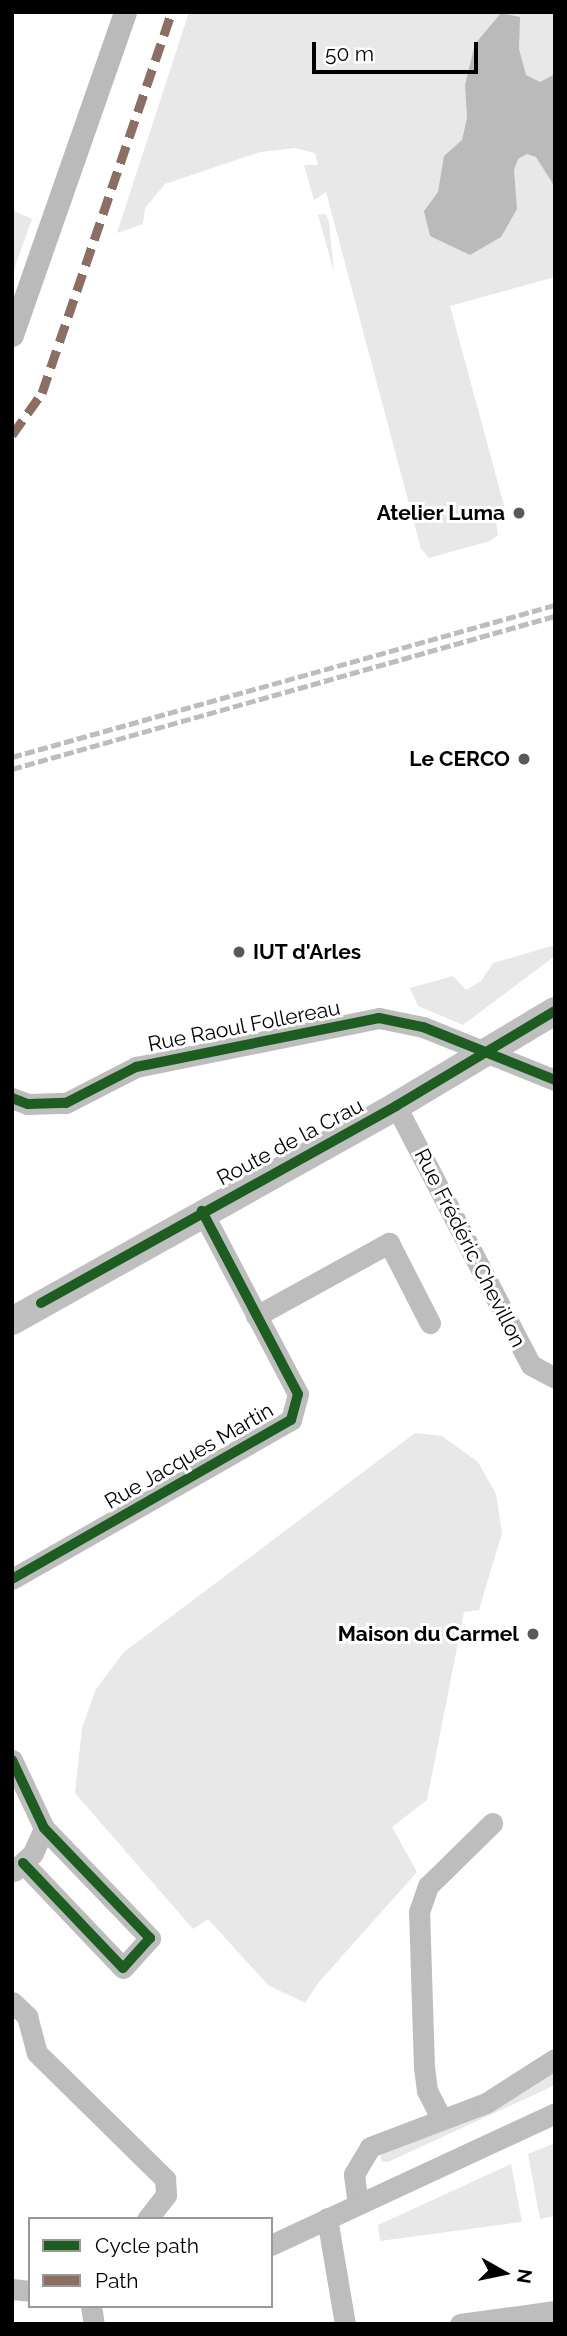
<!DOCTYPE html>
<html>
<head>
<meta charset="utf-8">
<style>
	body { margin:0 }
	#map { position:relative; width:567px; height:2336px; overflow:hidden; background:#fff; font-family:Raleway,sans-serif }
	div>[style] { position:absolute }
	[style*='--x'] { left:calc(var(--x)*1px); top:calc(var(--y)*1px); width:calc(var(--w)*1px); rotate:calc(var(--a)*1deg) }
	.green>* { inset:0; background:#e8e8e8 }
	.water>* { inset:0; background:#bababa }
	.canal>* { height:23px; margin:-11.5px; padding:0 11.5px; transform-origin:11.5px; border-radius:11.5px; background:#bababa }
	.street>* { height:21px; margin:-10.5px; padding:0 10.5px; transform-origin:10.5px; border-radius:10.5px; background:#bdbdbd }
	.secondary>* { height:28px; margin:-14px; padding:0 14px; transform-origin:14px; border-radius:14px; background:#bfbfbf }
	.rail>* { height:5px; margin-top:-2.5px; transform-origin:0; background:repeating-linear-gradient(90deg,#bdbdbd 0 10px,transparent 0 13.5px) }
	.quiet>* { height:9px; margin-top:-4.5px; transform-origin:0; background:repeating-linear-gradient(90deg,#8d6e63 0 18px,transparent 0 27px) }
	.cycleway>* { height:10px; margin:-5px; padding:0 5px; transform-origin:5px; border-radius:5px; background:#1b5e20 }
	.dots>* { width:19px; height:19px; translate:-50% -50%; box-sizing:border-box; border:4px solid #fff; border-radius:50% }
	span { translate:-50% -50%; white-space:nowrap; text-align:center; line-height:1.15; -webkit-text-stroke:6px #fff; paint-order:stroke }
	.poi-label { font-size:21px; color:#000; font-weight:700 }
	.right { translate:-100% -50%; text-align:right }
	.left { translate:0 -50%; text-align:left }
	.street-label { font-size:21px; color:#000 }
	.frame { position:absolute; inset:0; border:14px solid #000; pointer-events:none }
	.legend { position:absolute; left:28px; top:2217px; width:245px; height:91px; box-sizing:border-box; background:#fff; border:2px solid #999; margin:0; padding:9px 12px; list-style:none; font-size:21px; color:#000 }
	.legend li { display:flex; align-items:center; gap:14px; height:35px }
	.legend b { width:35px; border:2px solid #999 }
	.north { position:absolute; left:469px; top:2238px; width:70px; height:70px; -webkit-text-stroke:5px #fff; paint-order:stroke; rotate:99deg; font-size:19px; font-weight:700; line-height:28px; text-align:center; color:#000 }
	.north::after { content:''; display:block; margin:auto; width:24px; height:32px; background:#000; clip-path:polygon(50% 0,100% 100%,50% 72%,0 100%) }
	.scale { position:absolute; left:312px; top:42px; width:166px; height:32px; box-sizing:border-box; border:4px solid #000; border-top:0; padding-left:9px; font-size:21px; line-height:24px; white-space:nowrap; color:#000; -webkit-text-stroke:5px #fff; paint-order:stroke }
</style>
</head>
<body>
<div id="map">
	<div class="green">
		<i style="clip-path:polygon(189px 12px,555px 12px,555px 277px,450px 306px,505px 509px,496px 522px,498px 535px,490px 541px,429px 558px,421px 549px,326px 192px,314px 200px,304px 165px,318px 165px,315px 153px,295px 148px,260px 152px,165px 184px,145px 208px,143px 224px,117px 233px)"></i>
		<i style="clip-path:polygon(12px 210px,32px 219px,12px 275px)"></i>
		<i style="clip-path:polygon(326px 214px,329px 222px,334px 272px,318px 215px)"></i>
		<i style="clip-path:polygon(555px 945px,555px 956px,463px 1025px,418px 1006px,410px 988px,453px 976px,466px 990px,481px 981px,493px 963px)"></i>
		<i style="clip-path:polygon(415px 1433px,442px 1436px,478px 1462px,496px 1494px,502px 1533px,479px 1610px,464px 1612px,427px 1800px,392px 1827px,417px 1872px,319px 1982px,305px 2003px,268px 1985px,208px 1919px,193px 1929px,75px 1793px,82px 1728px,96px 1689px,124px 1652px)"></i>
		<i style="clip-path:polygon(555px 2070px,555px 2085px,388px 2162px,381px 2161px,381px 2154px,400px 2143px)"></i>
		<i style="clip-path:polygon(555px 2143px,555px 2216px,540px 2219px,528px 2154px)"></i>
		<i style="clip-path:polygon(511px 2164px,522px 2222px,380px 2241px,378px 2225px)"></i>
	</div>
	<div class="water">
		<i style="clip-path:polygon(501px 13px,520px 17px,519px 49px,526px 75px,540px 82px,555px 74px,555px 187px,536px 157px,527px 154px,518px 159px,514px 170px,517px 209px,501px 237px,470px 255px,430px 236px,424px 211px,438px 192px,444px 156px,462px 140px,467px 118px,465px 85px,475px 44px)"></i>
	</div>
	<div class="canal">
		<i style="--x:12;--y:335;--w:342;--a:-70.7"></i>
	</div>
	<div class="street">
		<i style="--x:12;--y:1098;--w:17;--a:21"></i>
		<i style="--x:28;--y:1104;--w:38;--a:-2"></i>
		<i style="--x:66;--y:1103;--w:79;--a:-27.2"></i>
		<i style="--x:136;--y:1067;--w:248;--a:-11.4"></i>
		<i style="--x:379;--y:1018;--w:45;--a:11.6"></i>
		<i style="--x:423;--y:1027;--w:142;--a:21.9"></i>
		<i style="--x:396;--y:1106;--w:292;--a:62.5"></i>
		<i style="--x:531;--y:1365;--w:27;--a:28"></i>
		<i style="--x:256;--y:1316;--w:152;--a:-28.8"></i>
		<i style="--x:389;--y:1243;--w:90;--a:62.9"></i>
		<i style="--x:12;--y:1579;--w:321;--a:-29.7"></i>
		<i style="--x:291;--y:1420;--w:27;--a:-75"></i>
		<i style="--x:298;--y:1394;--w:207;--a:-117.7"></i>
		<i style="--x:12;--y:1760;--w:75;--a:64.8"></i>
		<i style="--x:44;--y:1828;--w:153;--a:46.1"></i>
		<i style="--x:150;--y:1938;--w:40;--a:132"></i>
		<i style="--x:123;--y:1968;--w:145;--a:-133.6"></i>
		<i style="--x:14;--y:1871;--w:26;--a:-43"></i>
		<i style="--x:33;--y:1853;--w:27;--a:-66"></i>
		<i style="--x:12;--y:2002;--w:21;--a:43"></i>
		<i style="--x:27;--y:2016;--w:38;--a:75"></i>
		<i style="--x:37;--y:2053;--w:180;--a:44.5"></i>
		<i style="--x:165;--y:2179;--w:16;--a:86"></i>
		<i style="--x:166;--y:2195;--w:31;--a:128"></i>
		<i style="--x:441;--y:2118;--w:30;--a:-117"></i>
		<i style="--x:427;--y:2091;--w:23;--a:-97"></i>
		<i style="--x:424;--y:2068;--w:156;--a:-91.8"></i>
		<i style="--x:419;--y:1912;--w:28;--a:-71"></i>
		<i style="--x:428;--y:1886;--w:90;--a:-44.5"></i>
		<i style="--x:358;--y:2204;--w:30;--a:-98"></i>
		<i style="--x:354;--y:2174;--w:31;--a:-59"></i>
		<i style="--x:370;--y:2147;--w:124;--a:-20.8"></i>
		<i style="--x:486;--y:2103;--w:82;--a:-32.5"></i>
		<i style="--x:327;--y:2218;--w:108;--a:80.4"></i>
		<i style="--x:271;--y:2245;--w:313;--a:-24.9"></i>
		<i style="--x:12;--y:2289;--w:18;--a:6"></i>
		<i style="--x:91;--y:2306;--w:18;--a:81"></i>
		<i style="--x:460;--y:2324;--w:96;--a:-7.8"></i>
	</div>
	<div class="secondary">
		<i style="--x:12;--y:1321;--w:440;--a:-29.2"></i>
		<i style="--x:396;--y:1106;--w:185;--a:-30.9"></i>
	</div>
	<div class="rail">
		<i style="--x:12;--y:757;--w:564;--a:-15.64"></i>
		<i style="--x:12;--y:769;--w:564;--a:-15.74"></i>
	</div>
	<div class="quiet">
		<i style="--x:12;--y:435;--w:52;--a:-54.5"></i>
		<i style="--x:42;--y:393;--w:403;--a:-71.2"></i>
	</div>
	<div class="cycleway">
		<i style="--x:12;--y:1098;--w:17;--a:21"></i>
		<i style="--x:28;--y:1104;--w:38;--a:-2"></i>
		<i style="--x:66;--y:1103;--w:79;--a:-27.2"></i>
		<i style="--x:136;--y:1067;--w:248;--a:-11.4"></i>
		<i style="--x:379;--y:1018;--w:45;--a:11.6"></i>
		<i style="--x:423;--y:1027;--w:142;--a:21.9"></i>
		<i style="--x:41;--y:1303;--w:406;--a:-29"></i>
		<i style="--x:396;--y:1106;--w:185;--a:-30.9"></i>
		<i style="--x:12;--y:1579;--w:321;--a:-29.7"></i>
		<i style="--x:291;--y:1420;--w:27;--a:-75"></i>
		<i style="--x:298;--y:1394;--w:207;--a:-117.7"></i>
		<i style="--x:12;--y:1760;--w:75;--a:64.8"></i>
		<i style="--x:44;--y:1828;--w:153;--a:46.1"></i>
		<i style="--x:150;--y:1938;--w:40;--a:132"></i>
		<i style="--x:123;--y:1968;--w:145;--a:-133.6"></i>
	</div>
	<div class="dots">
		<i style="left:519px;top:513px;background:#595959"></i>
		<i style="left:524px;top:759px;background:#595959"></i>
		<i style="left:239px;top:952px;background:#595959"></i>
		<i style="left:533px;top:1634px;background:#595959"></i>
	</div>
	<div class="poi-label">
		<span class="right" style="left:505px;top:513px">Atelier Luma</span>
		<span class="right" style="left:510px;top:759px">Le CERCO</span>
		<span class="left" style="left:253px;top:952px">IUT d'Arles</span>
		<span class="right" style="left:519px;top:1634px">Maison du Carmel</span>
	</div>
	<div class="street-label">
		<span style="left:244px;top:1026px;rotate:-11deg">Rue Raoul Follereau</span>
		<span style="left:290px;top:1142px;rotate:-28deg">Route de la Crau</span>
		<span style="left:470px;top:1248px;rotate:63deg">Rue Frédéric Chevillon</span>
		<span style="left:189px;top:1456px;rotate:-30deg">Rue Jacques Martin</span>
	</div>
	<div class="frame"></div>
	<ul class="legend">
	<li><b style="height:9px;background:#1b5e20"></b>Cycle path</li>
	<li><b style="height:9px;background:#8d6e63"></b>Path</li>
	</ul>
	<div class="north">N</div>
	<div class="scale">50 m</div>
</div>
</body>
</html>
